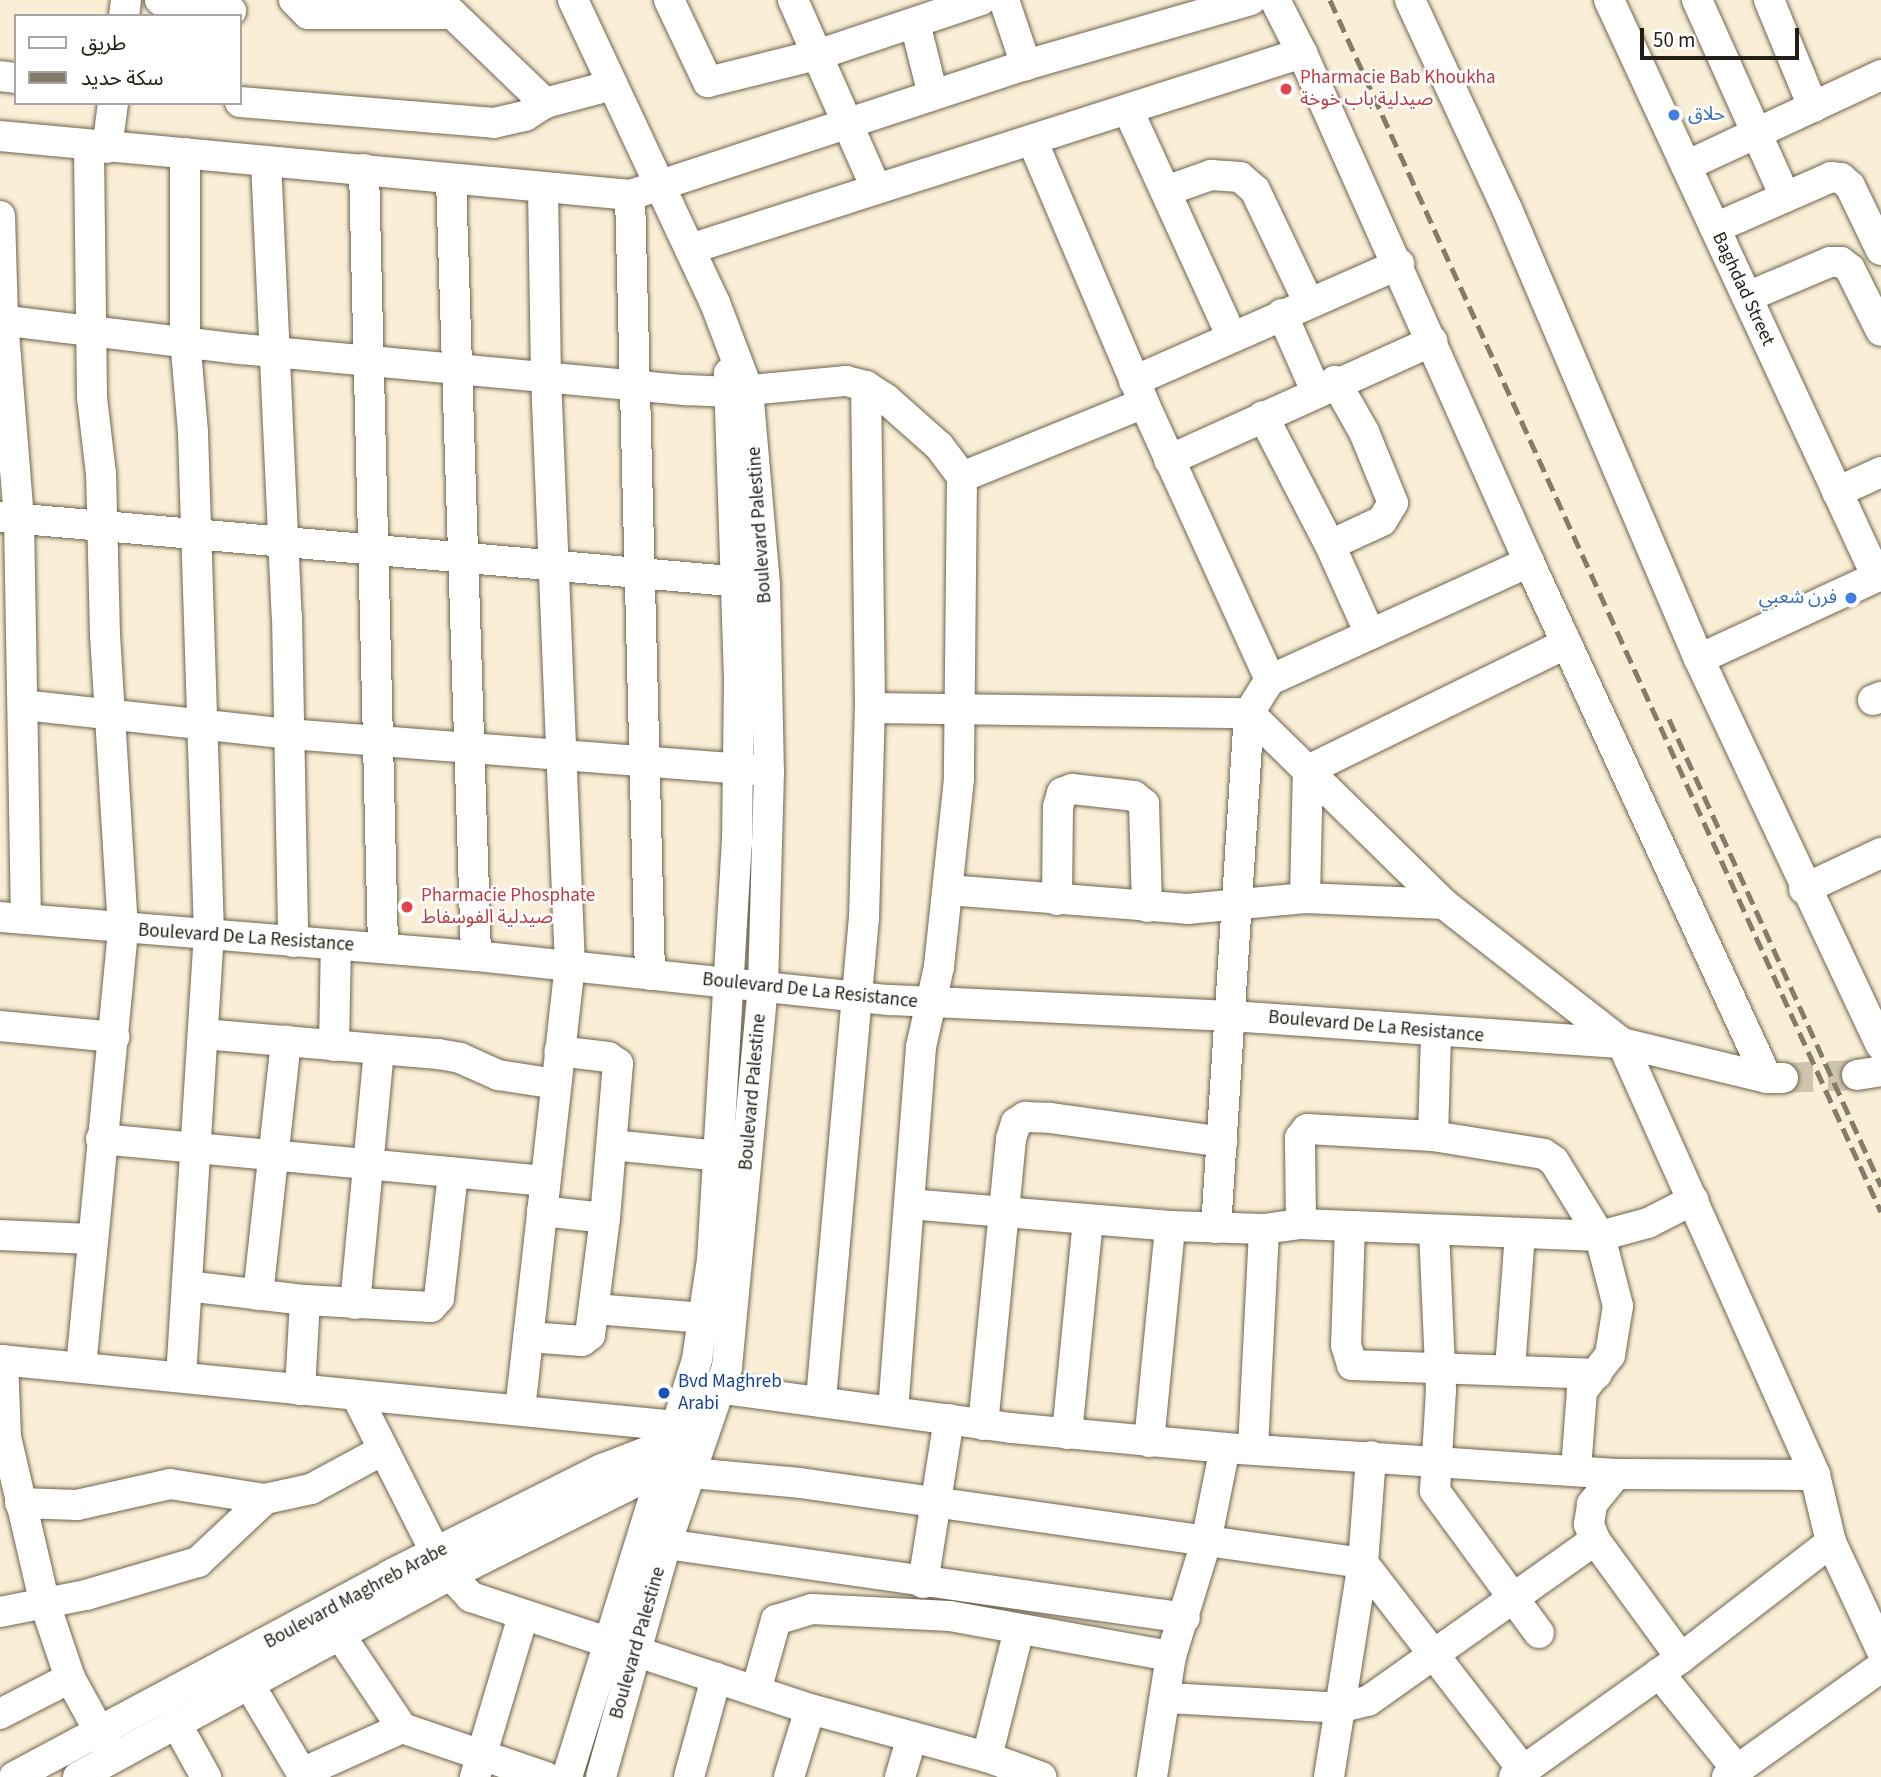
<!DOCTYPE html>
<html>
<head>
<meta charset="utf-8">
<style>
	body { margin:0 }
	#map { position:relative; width:1881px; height:1777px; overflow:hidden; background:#faefd6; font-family:"Source Sans 3","Noto Sans Arabic",sans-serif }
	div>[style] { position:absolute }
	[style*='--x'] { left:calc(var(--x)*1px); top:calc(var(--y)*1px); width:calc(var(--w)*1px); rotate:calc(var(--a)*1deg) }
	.minor-tunnel>* { height:30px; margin-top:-15px; transform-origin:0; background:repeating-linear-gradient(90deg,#cfc5af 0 30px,transparent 0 45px) }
	.roads { filter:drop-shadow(0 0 2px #6e644e) drop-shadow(0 0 2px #6e644e) }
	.minor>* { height:30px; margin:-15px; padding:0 15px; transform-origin:15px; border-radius:15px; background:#fff }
	.rail>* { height:5px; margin-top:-2.5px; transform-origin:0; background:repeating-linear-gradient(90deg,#837c6b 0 14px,transparent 0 21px) }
	.dots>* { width:19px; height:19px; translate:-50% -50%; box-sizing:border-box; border:4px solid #fff; border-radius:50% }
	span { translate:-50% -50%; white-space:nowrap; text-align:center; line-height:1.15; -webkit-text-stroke:5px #fff; paint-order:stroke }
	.health-label { font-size:19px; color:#be3a42 }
	.left { translate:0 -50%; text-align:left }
	.shop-label { font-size:19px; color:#366cbe }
	.right { translate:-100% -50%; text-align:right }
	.street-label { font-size:19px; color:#221e15 }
	.transit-label { font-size:19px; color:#164399 }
	.legend { position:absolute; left:14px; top:14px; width:228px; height:91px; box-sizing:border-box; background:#fff; border:2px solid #a7a5a1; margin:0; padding:9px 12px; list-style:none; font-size:21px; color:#221e15 }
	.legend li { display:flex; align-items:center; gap:14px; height:35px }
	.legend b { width:35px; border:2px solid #a7a5a1 }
	.scale { position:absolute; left:1640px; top:28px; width:159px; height:32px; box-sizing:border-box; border:4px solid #221e15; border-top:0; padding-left:9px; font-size:21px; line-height:24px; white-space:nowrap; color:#221e15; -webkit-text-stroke:5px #fff; paint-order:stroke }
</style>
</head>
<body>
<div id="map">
	<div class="minor-tunnel">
		<i style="--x:1783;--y:1078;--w:74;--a:-2.3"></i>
	</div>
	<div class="roads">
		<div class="minor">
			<i style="--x:160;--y:0;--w:72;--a:8.8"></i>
			<i style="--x:294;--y:0;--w:20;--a:45"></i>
			<i style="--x:308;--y:14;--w:143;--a:0"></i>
			<i style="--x:438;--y:0;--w:149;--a:43.9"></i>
			<i style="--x:545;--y:103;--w:70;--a:-14.8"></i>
			<i style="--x:573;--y:0;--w:335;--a:64.9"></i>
			<i style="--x:715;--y:303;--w:93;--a:69.2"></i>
			<i style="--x:748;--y:390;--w:195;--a:85"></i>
			<i style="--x:765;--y:584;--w:188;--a:88.8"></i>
			<i style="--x:769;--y:772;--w:214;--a:91.6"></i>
			<i style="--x:763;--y:986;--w:383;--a:95.4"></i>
			<i style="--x:727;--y:1367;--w:187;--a:109"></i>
			<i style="--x:666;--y:1544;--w:242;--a:105.6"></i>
			<i style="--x:669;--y:0;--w:91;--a:64.6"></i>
			<i style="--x:708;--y:82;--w:115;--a:-14"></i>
			<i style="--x:820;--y:54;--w:170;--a:-18.5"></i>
			<i style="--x:793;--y:0;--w:206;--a:66.2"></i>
			<i style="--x:1004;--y:0;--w:69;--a:71.3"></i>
			<i style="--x:1275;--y:0;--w:59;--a:63"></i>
			<i style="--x:1410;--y:0;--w:230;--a:65.1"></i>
			<i style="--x:1507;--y:209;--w:489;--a:66.9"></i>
			<i style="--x:1699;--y:659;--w:427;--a:64.8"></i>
			<i style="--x:1609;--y:0;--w:636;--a:65.09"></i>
			<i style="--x:1697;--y:0;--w:216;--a:65.9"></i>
			<i style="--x:1769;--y:0;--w:116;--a:67.6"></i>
			<i style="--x:124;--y:16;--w:16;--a:-83"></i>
			<i style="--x:915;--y:23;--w:74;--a:76"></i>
			<i style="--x:0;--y:76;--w:16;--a:7"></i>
			<i style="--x:240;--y:102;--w:255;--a:4.7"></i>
			<i style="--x:494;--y:123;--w:32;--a:-13"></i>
			<i style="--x:525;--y:116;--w:24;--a:-33"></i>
			<i style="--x:1128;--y:110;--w:250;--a:65.4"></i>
			<i style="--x:0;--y:136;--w:633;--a:5.35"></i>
			<i style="--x:630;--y:195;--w:417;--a:-18.2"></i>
			<i style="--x:1026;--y:65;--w:234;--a:-16.1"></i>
			<i style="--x:1032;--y:140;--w:286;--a:66.9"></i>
			<i style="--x:1144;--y:403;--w:304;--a:65.5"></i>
			<i style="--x:107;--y:148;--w:45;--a:-82.4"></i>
			<i style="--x:266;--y:161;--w:455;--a:87.4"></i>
			<i style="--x:287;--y:616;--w:326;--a:88.9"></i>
			<i style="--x:1686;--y:166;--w:215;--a:-25"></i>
			<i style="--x:364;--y:169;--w:779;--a:88.6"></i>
			<i style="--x:451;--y:180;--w:776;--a:88.15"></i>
			<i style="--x:1166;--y:191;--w:48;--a:-19.6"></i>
			<i style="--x:1211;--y:175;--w:29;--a:4"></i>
			<i style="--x:1240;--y:177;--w:20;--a:41"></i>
			<i style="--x:1255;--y:190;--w:125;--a:64.5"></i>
			<i style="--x:630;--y:195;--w:780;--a:88.53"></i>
			<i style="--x:0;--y:216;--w:104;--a:88.3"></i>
			<i style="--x:3;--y:320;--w:200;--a:85.4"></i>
			<i style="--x:19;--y:519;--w:400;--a:89"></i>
			<i style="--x:1715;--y:228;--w:127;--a:-23.7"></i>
			<i style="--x:1831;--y:177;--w:10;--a:6"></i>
			<i style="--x:1841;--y:178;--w:12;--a:42"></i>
			<i style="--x:1850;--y:186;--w:71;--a:64.2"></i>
			<i style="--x:690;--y:249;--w:643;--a:-17.76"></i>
			<i style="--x:1302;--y:53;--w:557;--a:65.96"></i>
			<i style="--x:1529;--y:562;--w:568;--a:65.24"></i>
			<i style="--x:1747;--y:297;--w:90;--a:-22.9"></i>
			<i style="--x:1830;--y:262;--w:11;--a:0"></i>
			<i style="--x:1841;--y:262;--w:11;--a:38"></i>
			<i style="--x:1850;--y:269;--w:69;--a:63.4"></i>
			<i style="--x:1282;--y:314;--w:84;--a:66.2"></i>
			<i style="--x:0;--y:320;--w:243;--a:6.9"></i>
			<i style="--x:241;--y:349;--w:448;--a:5.3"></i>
			<i style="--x:687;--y:390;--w:42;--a:2.7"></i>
			<i style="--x:729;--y:392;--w:118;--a:-5.4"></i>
			<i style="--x:846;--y:381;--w:21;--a:14"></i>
			<i style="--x:866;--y:386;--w:24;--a:33"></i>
			<i style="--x:886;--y:399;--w:71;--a:41.6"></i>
			<i style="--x:939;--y:446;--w:39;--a:53"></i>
			<i style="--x:962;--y:477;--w:302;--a:90.6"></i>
			<i style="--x:959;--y:779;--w:189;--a:96.1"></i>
			<i style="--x:939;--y:967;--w:82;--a:102.7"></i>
			<i style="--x:921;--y:1047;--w:365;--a:94.4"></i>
			<i style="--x:1134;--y:381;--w:290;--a:-23.8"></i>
			<i style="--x:1263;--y:416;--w:145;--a:62.6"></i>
			<i style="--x:1330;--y:545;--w:98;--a:65.8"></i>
			<i style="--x:1169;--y:460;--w:289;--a:-24.3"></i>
			<i style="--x:962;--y:477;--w:196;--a:-22.1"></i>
			<i style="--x:1837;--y:492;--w:48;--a:-24.4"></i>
			<i style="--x:0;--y:517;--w:756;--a:5.01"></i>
			<i style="--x:1330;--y:545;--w:57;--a:-24.8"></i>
			<i style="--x:1382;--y:521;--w:21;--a:-59"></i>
			<i style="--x:1393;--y:503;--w:77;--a:-112.2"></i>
			<i style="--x:1364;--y:432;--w:59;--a:-119.6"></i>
			<i style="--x:1699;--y:659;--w:200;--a:-24.8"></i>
			<i style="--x:1873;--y:700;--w:9;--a:-21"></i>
			<i style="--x:23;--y:705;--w:268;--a:6.2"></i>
			<i style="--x:289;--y:734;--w:470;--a:4.4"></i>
			<i style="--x:870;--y:708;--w:379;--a:0.8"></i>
			<i style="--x:1249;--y:713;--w:273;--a:44.4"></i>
			<i style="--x:1444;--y:904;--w:226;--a:38"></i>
			<i style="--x:1622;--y:1043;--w:473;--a:65.9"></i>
			<i style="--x:1815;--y:1475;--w:69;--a:76.6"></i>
			<i style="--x:1831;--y:1542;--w:118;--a:65"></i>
			<i style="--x:1804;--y:889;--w:85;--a:-25.1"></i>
			<i style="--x:948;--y:890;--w:240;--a:4.5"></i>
			<i style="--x:1187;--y:909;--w:119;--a:-5.3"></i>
			<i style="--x:1305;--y:898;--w:139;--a:2.5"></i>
			<i style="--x:1305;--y:898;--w:128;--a:-88.7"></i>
			<i style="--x:1308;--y:770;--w:288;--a:-26.1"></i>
			<i style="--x:1057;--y:900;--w:93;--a:-89.4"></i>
			<i style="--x:1058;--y:807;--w:15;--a:-74"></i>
			<i style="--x:1062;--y:793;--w:11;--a:-22"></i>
			<i style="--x:1072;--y:789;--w:62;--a:6.4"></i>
			<i style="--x:1134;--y:796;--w:13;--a:39"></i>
			<i style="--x:1144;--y:804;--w:103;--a:88.3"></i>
			<i style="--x:0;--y:917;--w:478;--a:4.7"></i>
			<i style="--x:476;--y:956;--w:416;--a:6.1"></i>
			<i style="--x:890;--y:1000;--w:342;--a:2.7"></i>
			<i style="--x:1232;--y:1016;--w:391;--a:4"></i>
			<i style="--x:1622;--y:1043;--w:149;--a:13.6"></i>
			<i style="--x:1767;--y:1078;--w:16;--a:0"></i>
			<i style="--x:0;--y:1026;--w:115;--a:5.5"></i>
			<i style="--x:203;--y:1034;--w:236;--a:4.9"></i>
			<i style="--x:438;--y:1054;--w:22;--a:10"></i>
			<i style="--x:460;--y:1058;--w:42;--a:24.1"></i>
			<i style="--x:498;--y:1075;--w:59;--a:8.8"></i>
			<i style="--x:334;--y:1046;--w:100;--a:-88.9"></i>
			<i style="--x:1857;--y:1075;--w:24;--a:-9"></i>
			<i style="--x:1433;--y:1136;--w:103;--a:-88.3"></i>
			<i style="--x:101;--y:1139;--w:445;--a:5.4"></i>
			<i style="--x:612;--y:1145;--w:110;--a:5.8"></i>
			<i style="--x:909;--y:1204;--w:262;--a:4.8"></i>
			<i style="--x:1170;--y:1226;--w:94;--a:1.8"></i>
			<i style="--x:1264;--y:1229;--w:37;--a:-8"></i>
			<i style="--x:1301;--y:1224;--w:299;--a:2.3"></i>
			<i style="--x:1600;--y:1236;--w:50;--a:-15.2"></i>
			<i style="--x:1648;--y:1223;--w:51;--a:-27.1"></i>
			<i style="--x:542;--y:1211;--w:63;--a:6.3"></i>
			<i style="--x:1301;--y:1224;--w:86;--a:-90.7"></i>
			<i style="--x:1300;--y:1138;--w:11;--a:-52"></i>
			<i style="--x:1307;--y:1129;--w:126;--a:3.2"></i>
			<i style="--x:1433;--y:1136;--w:112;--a:9.2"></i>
			<i style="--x:1544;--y:1154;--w:12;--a:35"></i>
			<i style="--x:1554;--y:1161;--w:88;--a:58.5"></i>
			<i style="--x:1600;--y:1236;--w:72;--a:75.6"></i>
			<i style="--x:1618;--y:1306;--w:50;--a:99.3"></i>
			<i style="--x:1610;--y:1355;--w:46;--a:127.9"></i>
			<i style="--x:1582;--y:1391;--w:78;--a:94.4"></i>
			<i style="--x:1350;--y:1226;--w:119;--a:91.9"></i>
			<i style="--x:1346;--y:1345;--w:21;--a:73"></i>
			<i style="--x:1352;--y:1365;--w:245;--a:2.1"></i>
			<i style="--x:1216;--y:1228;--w:516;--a:-86.33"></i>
			<i style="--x:1249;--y:713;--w:39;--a:-58"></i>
			<i style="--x:1270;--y:680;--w:285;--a:-24.5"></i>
			<i style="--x:1434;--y:1230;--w:160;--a:87.5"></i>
			<i style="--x:1441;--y:1390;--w:101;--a:93.4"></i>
			<i style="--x:1435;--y:1491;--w:176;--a:53.8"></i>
			<i style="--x:0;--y:1235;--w:93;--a:2.5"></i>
			<i style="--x:187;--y:1286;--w:119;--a:6.8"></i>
			<i style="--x:305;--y:1300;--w:126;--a:3.2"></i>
			<i style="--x:431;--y:1307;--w:12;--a:-48"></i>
			<i style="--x:439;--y:1298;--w:126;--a:-83.6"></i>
			<i style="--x:258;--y:1295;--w:256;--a:-83.7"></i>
			<i style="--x:355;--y:1304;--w:255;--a:-84.6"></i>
			<i style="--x:595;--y:1309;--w:109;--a:4.7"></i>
			<i style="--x:529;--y:1337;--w:53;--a:4.3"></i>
			<i style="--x:582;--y:1341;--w:10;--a:-37"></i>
			<i style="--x:590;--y:1335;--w:118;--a:-82.7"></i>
			<i style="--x:605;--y:1218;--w:155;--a:-85.2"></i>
			<i style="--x:618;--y:1064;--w:12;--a:-145"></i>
			<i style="--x:608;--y:1057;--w:49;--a:-173"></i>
			<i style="--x:0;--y:1360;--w:679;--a:5.58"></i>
			<i style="--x:3;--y:1360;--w:77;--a:87.8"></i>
			<i style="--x:6;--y:1437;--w:171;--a:76.9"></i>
			<i style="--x:45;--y:1604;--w:78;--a:71.3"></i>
			<i style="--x:70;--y:1678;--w:79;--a:61.2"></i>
			<i style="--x:81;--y:1367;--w:440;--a:-84.5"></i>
			<i style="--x:123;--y:929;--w:295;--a:-93.5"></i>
			<i style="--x:105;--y:635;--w:161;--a:-91.4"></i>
			<i style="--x:101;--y:474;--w:78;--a:-96.7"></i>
			<i style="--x:92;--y:397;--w:250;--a:-90.7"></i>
			<i style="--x:1510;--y:1369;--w:135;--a:-85.8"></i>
			<i style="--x:181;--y:1377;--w:444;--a:-86.4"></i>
			<i style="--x:209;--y:934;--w:502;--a:-91.83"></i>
			<i style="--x:193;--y:432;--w:93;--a:-94.9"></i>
			<i style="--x:185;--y:339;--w:186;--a:-90"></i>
			<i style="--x:723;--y:1389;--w:291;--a:7.7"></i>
			<i style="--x:1011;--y:1428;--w:215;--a:5.3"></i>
			<i style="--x:1225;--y:1448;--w:392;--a:3.8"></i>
			<i style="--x:1616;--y:1474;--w:199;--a:0.3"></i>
			<i style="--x:300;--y:1390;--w:90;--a:-86.8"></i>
			<i style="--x:357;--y:1397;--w:191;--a:63.2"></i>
			<i style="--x:443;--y:1567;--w:41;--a:47"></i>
			<i style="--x:471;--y:1597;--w:357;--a:18.3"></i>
			<i style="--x:810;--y:1709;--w:183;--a:15.2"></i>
			<i style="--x:987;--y:1757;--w:58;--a:20.3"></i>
			<i style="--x:821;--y:1399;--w:482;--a:-84.9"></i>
			<i style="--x:864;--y:919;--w:211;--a:-88.4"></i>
			<i style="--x:870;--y:708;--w:322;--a:-90.7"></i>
			<i style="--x:520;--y:1410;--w:446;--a:-83.6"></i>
			<i style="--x:570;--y:967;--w:589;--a:-92.33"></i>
			<i style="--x:546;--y:378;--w:191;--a:-90.9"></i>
			<i style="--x:983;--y:1425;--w:287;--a:-84.4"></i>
			<i style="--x:1011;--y:1139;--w:17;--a:-73"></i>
			<i style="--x:1016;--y:1123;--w:11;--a:-34"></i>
			<i style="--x:1025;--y:1117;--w:25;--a:2"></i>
			<i style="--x:1050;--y:1118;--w:174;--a:7.9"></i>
			<i style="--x:1067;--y:1434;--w:214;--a:-84.4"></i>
			<i style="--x:1149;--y:1442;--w:217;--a:-84.4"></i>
			<i style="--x:1253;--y:1448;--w:219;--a:-87.1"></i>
			<i style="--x:691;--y:1473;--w:109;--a:5.2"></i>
			<i style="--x:800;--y:1483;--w:569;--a:8.09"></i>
			<i style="--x:1363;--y:1563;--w:263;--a:52.3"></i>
			<i style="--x:20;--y:1503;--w:57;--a:2"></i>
			<i style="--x:77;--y:1505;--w:95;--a:-12.7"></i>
			<i style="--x:170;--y:1484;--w:96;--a:9"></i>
			<i style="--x:265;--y:1499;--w:47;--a:-12.3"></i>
			<i style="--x:311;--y:1489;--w:80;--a:-28.5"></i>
			<i style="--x:1595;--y:1540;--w:146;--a:53.9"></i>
			<i style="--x:666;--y:1544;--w:524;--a:8.11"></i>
			<i style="--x:923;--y:1583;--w:166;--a:-81"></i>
			<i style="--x:0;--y:1612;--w:88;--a:-11.2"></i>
			<i style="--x:86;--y:1595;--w:117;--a:-16.4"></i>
			<i style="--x:198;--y:1562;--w:92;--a:-43.2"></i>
			<i style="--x:340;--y:1635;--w:112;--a:56.3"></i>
			<i style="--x:402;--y:1728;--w:152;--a:18.8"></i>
			<i style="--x:240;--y:1669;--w:126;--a:59.3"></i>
			<i style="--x:1659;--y:1673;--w:126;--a:51.1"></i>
			<i style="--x:756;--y:1691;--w:74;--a:-74.3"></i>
			<i style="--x:776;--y:1620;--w:38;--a:-17"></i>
			<i style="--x:812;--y:1609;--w:138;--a:2.9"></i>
			<i style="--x:950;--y:1616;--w:225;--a:10.3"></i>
			<i style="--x:1168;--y:1698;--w:171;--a:3.3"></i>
			<i style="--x:1339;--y:1708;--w:30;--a:-14"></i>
			<i style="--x:1368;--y:1701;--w:278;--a:-35.3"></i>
			<i style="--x:1595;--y:1540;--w:17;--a:-111"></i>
			<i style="--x:1589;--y:1524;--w:20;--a:-81"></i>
			<i style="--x:1592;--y:1504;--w:38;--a:-51"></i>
			<i style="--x:0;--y:1714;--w:79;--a:-27.2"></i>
			<i style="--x:176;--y:1723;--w:62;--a:60.9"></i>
			<i style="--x:987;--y:1757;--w:131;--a:-75.9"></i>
			<i style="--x:302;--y:1773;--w:110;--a:-24.2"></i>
			<i style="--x:14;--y:1777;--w:427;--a:-28.2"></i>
			<i style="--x:390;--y:1575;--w:237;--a:-26.6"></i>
			<i style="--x:602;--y:1469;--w:89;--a:-21.1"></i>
			<i style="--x:78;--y:1777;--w:421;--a:-28.5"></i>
			<i style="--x:448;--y:1576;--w:257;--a:-26.6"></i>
			<i style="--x:475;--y:1777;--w:168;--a:-73.4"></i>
			<i style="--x:567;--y:1777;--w:438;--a:-72.7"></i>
			<i style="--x:697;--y:1359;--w:100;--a:-81.4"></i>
			<i style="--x:712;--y:1260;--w:418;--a:-86.6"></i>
			<i style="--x:737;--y:843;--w:164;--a:-89.3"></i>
			<i style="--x:739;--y:679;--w:306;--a:-91.9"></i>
			<i style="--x:689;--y:1777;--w:103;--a:-74.7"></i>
			<i style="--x:789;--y:1777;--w:71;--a:-72.8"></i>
			<i style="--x:900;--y:1777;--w:42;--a:-73.3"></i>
			<i style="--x:1152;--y:1777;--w:122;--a:-81.1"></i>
			<i style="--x:1171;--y:1656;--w:119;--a:-72.9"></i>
			<i style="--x:1206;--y:1542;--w:96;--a:-78.6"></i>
			<i style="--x:1329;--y:1777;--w:217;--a:-81"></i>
			<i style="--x:1363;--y:1563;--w:107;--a:-85.7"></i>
			<i style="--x:1514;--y:1777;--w:205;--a:-35.5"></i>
			<i style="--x:1681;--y:1658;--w:190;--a:-37.7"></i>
			<i style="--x:1727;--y:1777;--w:189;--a:-35.5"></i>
		</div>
	</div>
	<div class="rail">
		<i style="--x:1330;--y:0;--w:1331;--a:65.55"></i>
		<i style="--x:1669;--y:719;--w:513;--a:65.58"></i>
	</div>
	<div class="dots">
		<i style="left:1286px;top:89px;background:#e0444e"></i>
		<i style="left:1674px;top:115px;background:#3f7fe0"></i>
		<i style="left:1851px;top:598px;background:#3f7fe0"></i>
		<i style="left:407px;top:907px;background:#e0444e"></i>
		<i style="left:664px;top:1393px;background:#1a4fb4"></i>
	</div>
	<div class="health-label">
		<span class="left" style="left:1300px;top:89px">Pharmacie Bab Khoukha<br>صيدلية باب خوخة</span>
		<span class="left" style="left:421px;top:907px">Pharmacie Phosphate<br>صيدلية الفوسفاط</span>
	</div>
	<div class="shop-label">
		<span class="left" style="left:1688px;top:115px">حلاق</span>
		<span class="right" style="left:1837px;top:598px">فرن شعبي</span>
	</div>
	<div class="street-label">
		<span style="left:1743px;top:289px;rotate:65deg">Baghdad Street</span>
		<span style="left:760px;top:525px;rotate:-94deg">Boulevard Palestine</span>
		<span style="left:246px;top:938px;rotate:4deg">Boulevard De La Resistance</span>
		<span style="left:810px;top:991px;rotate:6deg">Boulevard De La Resistance</span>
		<span style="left:1376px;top:1027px;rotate:5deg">Boulevard De La Resistance</span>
		<span style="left:753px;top:1092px;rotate:-85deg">Boulevard Palestine</span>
		<span style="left:356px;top:1596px;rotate:-28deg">Boulevard Maghreb Arabe</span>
		<span style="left:638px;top:1643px;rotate:-74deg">Boulevard Palestine</span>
	</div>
	<div class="transit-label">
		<span class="left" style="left:678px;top:1393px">Bvd Maghreb<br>Arabi</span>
	</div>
	<ul class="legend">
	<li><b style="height:9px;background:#fff"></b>طريق</li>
	<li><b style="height:9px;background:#837c6b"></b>سكة حديد</li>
	</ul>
	<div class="scale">50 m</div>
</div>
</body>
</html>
